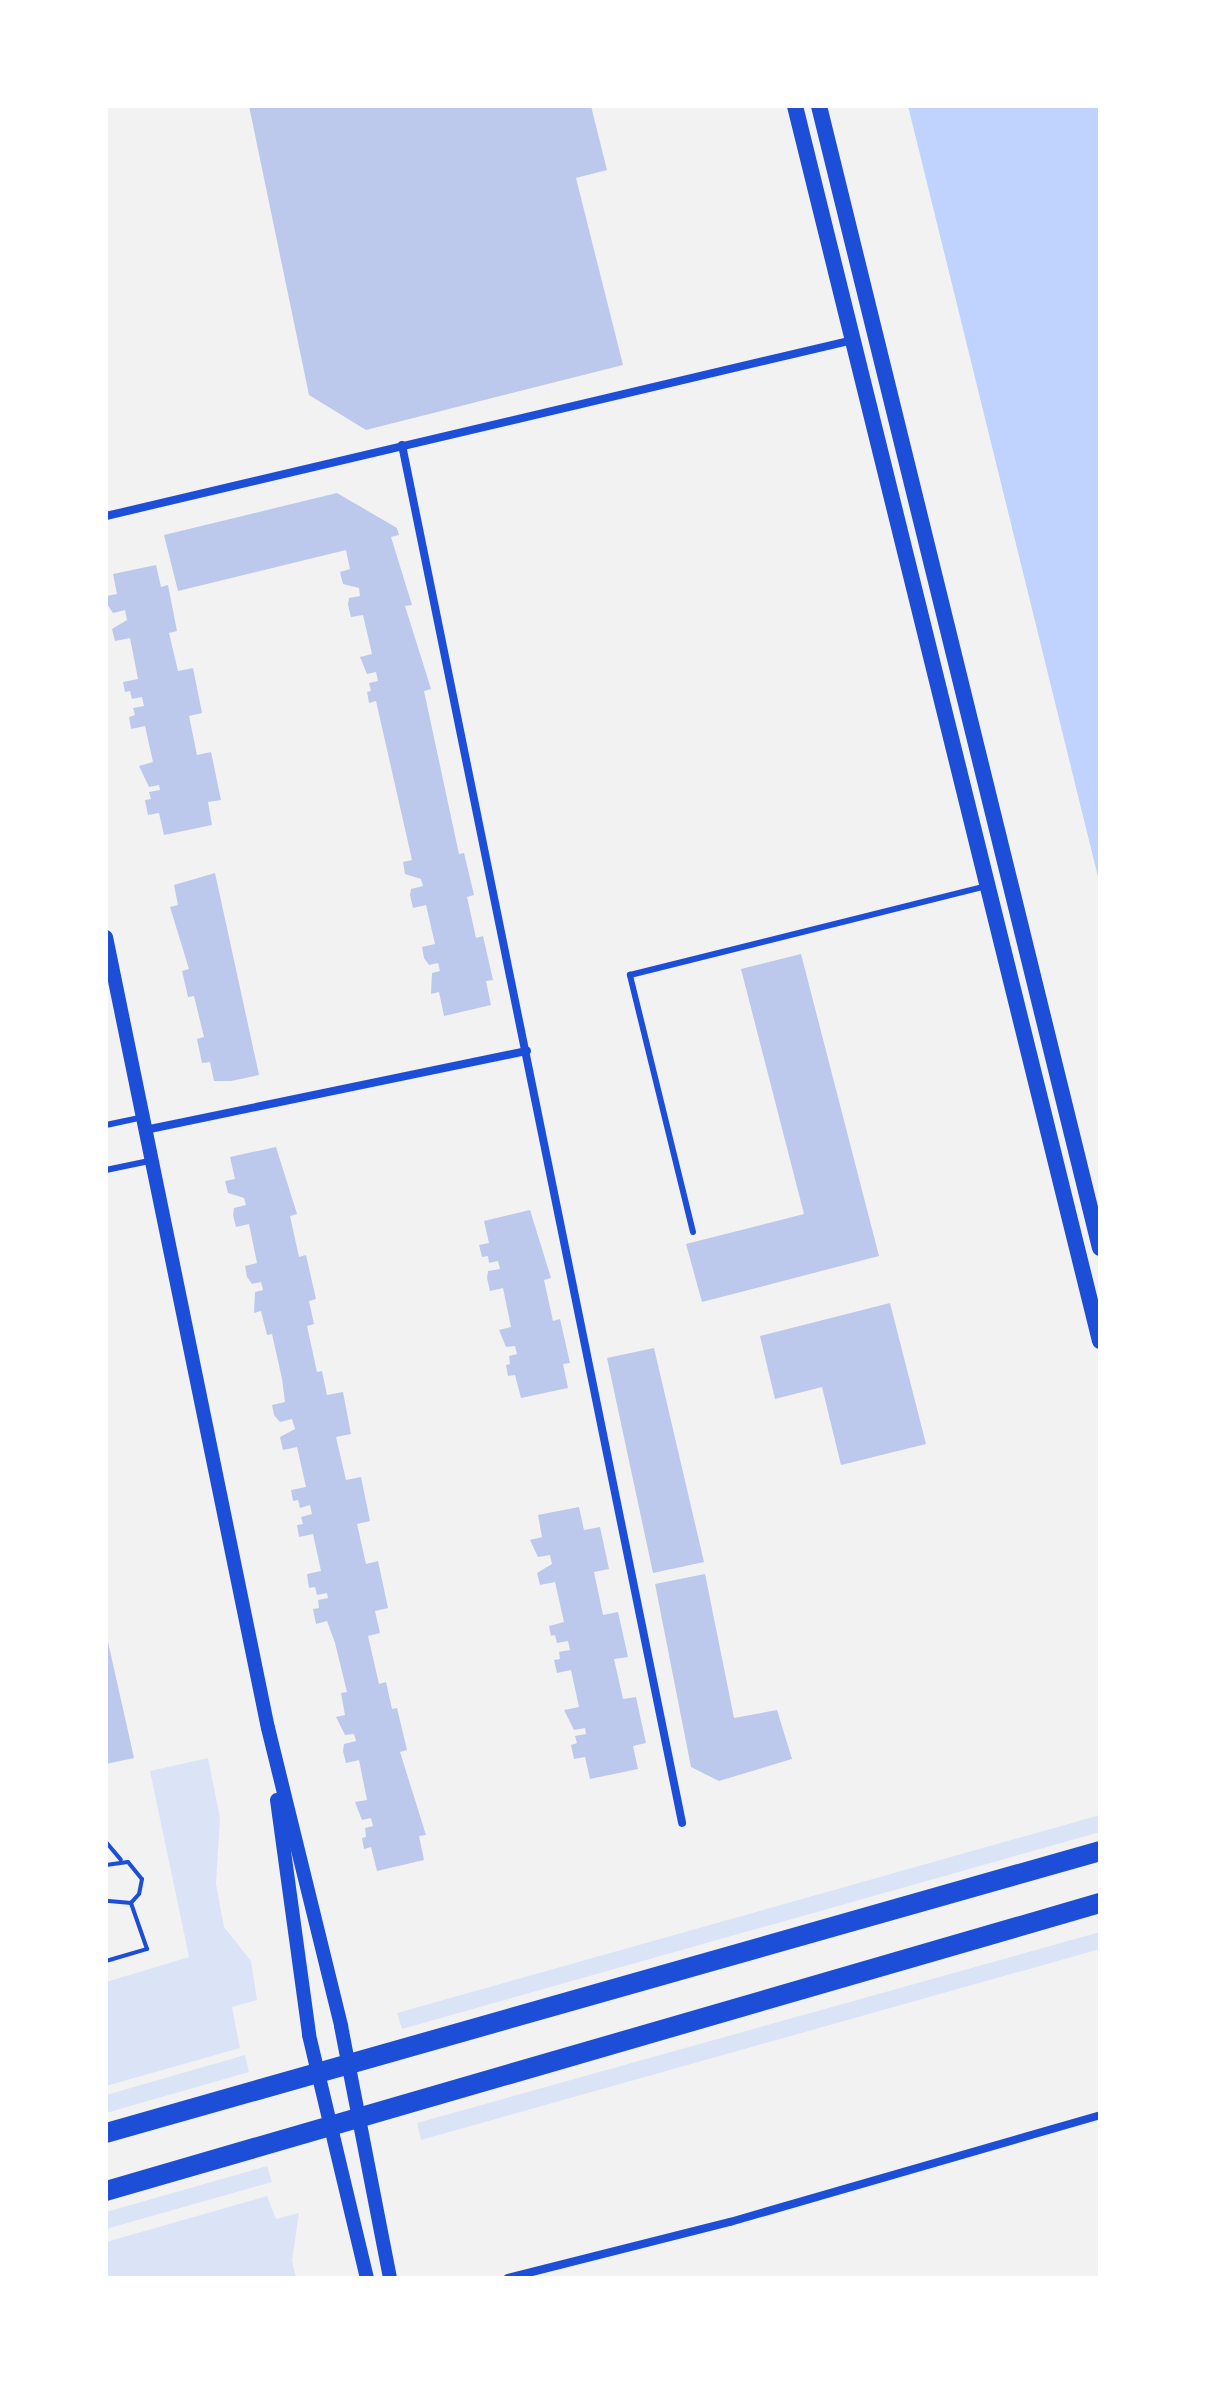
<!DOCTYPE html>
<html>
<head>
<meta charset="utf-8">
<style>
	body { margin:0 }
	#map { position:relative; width:1206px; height:2384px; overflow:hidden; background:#f2f2f2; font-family:Arial,sans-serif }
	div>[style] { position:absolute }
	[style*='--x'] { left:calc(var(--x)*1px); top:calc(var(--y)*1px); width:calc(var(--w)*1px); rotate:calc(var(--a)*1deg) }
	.green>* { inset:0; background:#dbe4f7 }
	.water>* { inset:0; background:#bfd3fe }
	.building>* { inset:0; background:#bdc9ec }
	.path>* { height:4px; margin:-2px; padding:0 2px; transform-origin:2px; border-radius:2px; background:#1d4ed8 }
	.service>* { height:6px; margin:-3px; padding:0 3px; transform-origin:3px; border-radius:3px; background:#1d4ed8 }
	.minor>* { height:8px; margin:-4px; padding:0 4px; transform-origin:4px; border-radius:4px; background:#1d4ed8 }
	.tertiary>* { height:14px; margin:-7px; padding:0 7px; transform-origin:7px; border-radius:7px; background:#1d4ed8 }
	.secondary>* { height:16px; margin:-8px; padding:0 8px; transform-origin:8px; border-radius:8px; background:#1d4ed8 }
	.trunk>* { height:20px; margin:-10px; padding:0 10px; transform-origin:10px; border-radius:10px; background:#1d4ed8 }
	span { translate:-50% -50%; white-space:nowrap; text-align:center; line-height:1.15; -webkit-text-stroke:7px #fff; paint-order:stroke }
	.frame { position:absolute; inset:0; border:108px solid #fff; pointer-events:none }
</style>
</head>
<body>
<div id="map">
	<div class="green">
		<i style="clip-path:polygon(208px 1758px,220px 1818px,216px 1884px,224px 1927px,251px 1961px,257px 2000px,232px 2007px,240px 2048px,106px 2086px,106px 1982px,189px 1957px,150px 1771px)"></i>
		<i style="clip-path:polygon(1100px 1815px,1100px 1832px,402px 2029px,397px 2013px)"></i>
		<i style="clip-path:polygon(1100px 1932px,1100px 1949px,421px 2140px,417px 2123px)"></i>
		<i style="clip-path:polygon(245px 2055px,249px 2072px,106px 2113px,106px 2095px)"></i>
		<i style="clip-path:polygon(267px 2166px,272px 2182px,106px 2229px,106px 2212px)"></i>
		<i style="clip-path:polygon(267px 2196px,276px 2219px,299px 2213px,292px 2261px,296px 2278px,106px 2278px,106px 2242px)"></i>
	</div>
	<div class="water">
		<i style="clip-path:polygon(908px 106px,1100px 106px,1100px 885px,948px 268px)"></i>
	</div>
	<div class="building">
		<i style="clip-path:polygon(249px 106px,591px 106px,607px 170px,576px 178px,623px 365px,366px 430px,309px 395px)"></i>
		<i style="clip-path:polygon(337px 493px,397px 528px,399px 535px,391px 537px,412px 605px,405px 606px,431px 689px,424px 691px,459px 854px,464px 853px,474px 895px,467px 897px,476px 938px,483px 936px,493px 980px,486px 981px,491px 1005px,444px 1016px,439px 992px,431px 994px,432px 973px,440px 971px,438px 963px,429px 965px,424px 958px,422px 947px,435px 944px,426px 905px,413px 908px,410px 895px,411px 889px,423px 886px,421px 879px,405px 874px,403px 862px,412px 860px,376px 701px,369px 703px,367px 692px,371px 691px,369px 683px,378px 681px,376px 672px,367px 674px,360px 657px,372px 654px,363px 615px,351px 617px,348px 605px,349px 598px,360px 596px,359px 588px,343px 584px,340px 572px,350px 569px,346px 550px,178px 591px,164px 535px)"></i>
		<i style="clip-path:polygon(156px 565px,161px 587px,168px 585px,177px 631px,169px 633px,178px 671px,193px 668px,202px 713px,189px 716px,197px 755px,211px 752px,221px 800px,208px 802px,212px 825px,164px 835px,159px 813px,148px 815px,145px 800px,151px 799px,149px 792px,160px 790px,159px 785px,149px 787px,139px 766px,153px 762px,145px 726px,131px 729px,129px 717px,135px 715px,133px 708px,144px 706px,142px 697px,132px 699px,130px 691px,125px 692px,123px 682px,138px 679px,130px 638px,115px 641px,112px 629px,127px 620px,125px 610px,113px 613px,106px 603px,106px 596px,117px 594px,113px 574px)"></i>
		<i style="clip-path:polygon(215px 873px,259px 1075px,231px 1081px,214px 1081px,210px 1062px,202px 1063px,197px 1039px,204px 1037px,194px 996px,188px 997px,182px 971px,189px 969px,170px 907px,178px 905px,174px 885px)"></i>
		<i style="clip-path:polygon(801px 954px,879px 1256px,702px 1302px,686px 1244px,804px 1214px,741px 969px)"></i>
		<i style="clip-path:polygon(276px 1147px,297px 1214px,290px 1216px,299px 1257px,306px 1255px,316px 1299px,309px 1301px,314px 1324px,307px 1326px,317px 1372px,322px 1371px,327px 1395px,343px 1392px,351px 1434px,336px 1437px,346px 1480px,361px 1477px,370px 1521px,357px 1524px,366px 1564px,378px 1561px,388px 1608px,375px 1611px,380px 1633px,368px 1636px,379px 1684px,386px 1682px,392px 1709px,397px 1708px,407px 1750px,400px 1752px,426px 1835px,419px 1836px,424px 1860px,377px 1871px,371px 1847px,364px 1849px,362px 1838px,366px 1837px,365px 1828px,373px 1826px,371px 1818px,362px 1820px,355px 1802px,367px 1800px,359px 1760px,346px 1763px,343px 1751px,344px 1744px,356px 1741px,354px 1734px,345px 1735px,336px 1717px,345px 1715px,341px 1693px,347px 1692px,335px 1643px,327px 1621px,316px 1624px,313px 1609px,319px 1608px,318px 1600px,328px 1598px,327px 1593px,317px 1595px,315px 1587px,309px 1588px,307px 1574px,321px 1571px,313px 1534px,299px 1537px,297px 1525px,303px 1524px,301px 1517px,312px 1514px,310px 1505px,300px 1508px,298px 1500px,293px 1501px,291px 1490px,306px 1487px,297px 1447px,283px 1450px,280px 1437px,295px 1429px,292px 1419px,280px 1422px,274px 1415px,272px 1405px,285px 1402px,282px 1379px,272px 1334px,267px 1335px,261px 1311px,254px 1313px,255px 1292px,263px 1290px,261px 1282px,252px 1284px,247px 1277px,245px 1266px,257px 1263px,249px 1224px,236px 1227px,233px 1215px,234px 1208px,246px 1205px,244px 1198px,228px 1193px,225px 1181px,235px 1179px,230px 1157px)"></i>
		<i style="clip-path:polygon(530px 1210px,551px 1278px,544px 1280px,553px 1321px,560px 1319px,570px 1363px,563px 1364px,568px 1388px,521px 1398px,515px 1375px,508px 1376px,506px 1365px,510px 1364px,509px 1356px,517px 1354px,515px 1346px,506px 1347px,499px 1330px,511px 1327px,503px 1288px,490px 1291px,487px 1278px,488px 1271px,500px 1269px,498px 1261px,489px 1263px,488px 1256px,482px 1257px,479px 1245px,489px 1243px,484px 1221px)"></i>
		<i style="clip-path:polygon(890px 1303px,926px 1444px,841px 1465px,822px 1387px,775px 1399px,760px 1336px)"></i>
		<i style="clip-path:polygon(654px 1348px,704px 1562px,653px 1573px,607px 1358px)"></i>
		<i style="clip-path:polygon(579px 1507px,584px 1530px,600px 1527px,609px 1569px,594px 1572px,603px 1615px,618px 1612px,628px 1657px,614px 1659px,623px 1699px,636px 1697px,646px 1743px,633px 1746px,638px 1769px,590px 1779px,585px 1757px,574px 1759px,571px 1745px,577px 1743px,575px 1736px,586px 1734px,585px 1728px,574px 1730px,564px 1710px,579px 1707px,571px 1670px,557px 1673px,554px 1660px,560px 1659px,559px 1652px,570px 1650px,568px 1641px,557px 1643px,555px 1635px,551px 1636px,549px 1626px,564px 1622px,555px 1582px,540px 1585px,537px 1573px,552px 1564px,550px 1555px,538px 1557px,530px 1540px,542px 1537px,538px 1515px)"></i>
		<i style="clip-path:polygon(705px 1574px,734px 1718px,777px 1710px,792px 1759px,719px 1781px,691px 1767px,655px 1584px)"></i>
		<i style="clip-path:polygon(106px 1633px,134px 1758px,106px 1764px)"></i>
	</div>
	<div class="path">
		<i style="--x:106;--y:1842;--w:23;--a:50"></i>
		<i style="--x:106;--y:1865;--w:22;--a:-8"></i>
		<i style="--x:128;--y:1862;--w:22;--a:51"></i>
		<i style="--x:142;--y:1879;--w:15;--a:101"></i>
		<i style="--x:139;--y:1894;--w:12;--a:132"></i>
		<i style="--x:131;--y:1903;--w:25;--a:-175"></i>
		<i style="--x:106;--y:1961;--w:43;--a:-16.3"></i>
		<i style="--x:147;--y:1949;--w:49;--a:-109.2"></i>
	</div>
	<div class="service">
		<i style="--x:106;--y:1125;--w:38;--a:-12"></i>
		<i style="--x:106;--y:1170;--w:44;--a:-11.8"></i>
		<i style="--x:693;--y:1232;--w:265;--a:-103.8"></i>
		<i style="--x:630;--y:975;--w:365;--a:-14"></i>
	</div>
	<div class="minor">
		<i style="--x:402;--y:445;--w:1406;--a:78.51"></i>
		<i style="--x:106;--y:516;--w:767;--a:-13.26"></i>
		<i style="--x:145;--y:1130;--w:390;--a:-11.7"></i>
		<i style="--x:508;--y:2278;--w:229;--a:-14.2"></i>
		<i style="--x:730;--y:2222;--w:385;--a:-16.1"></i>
	</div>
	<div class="tertiary">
		<i style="--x:106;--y:937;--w:807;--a:78.43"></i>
		<i style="--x:268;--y:1728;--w:307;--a:76.2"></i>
		<i style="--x:341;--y:2026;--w:257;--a:79"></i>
		<i style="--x:277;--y:1800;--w:237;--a:82.2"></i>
		<i style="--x:309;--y:2035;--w:250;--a:76.6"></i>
	</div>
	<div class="secondary">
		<i style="--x:795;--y:106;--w:1272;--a:76.13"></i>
		<i style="--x:819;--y:106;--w:1176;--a:76.18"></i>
	</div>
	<div class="trunk">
		<i style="--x:106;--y:2133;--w:1033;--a:-15.84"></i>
		<i style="--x:106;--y:2191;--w:1035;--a:-16.16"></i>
	</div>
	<div class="frame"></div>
</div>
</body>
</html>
